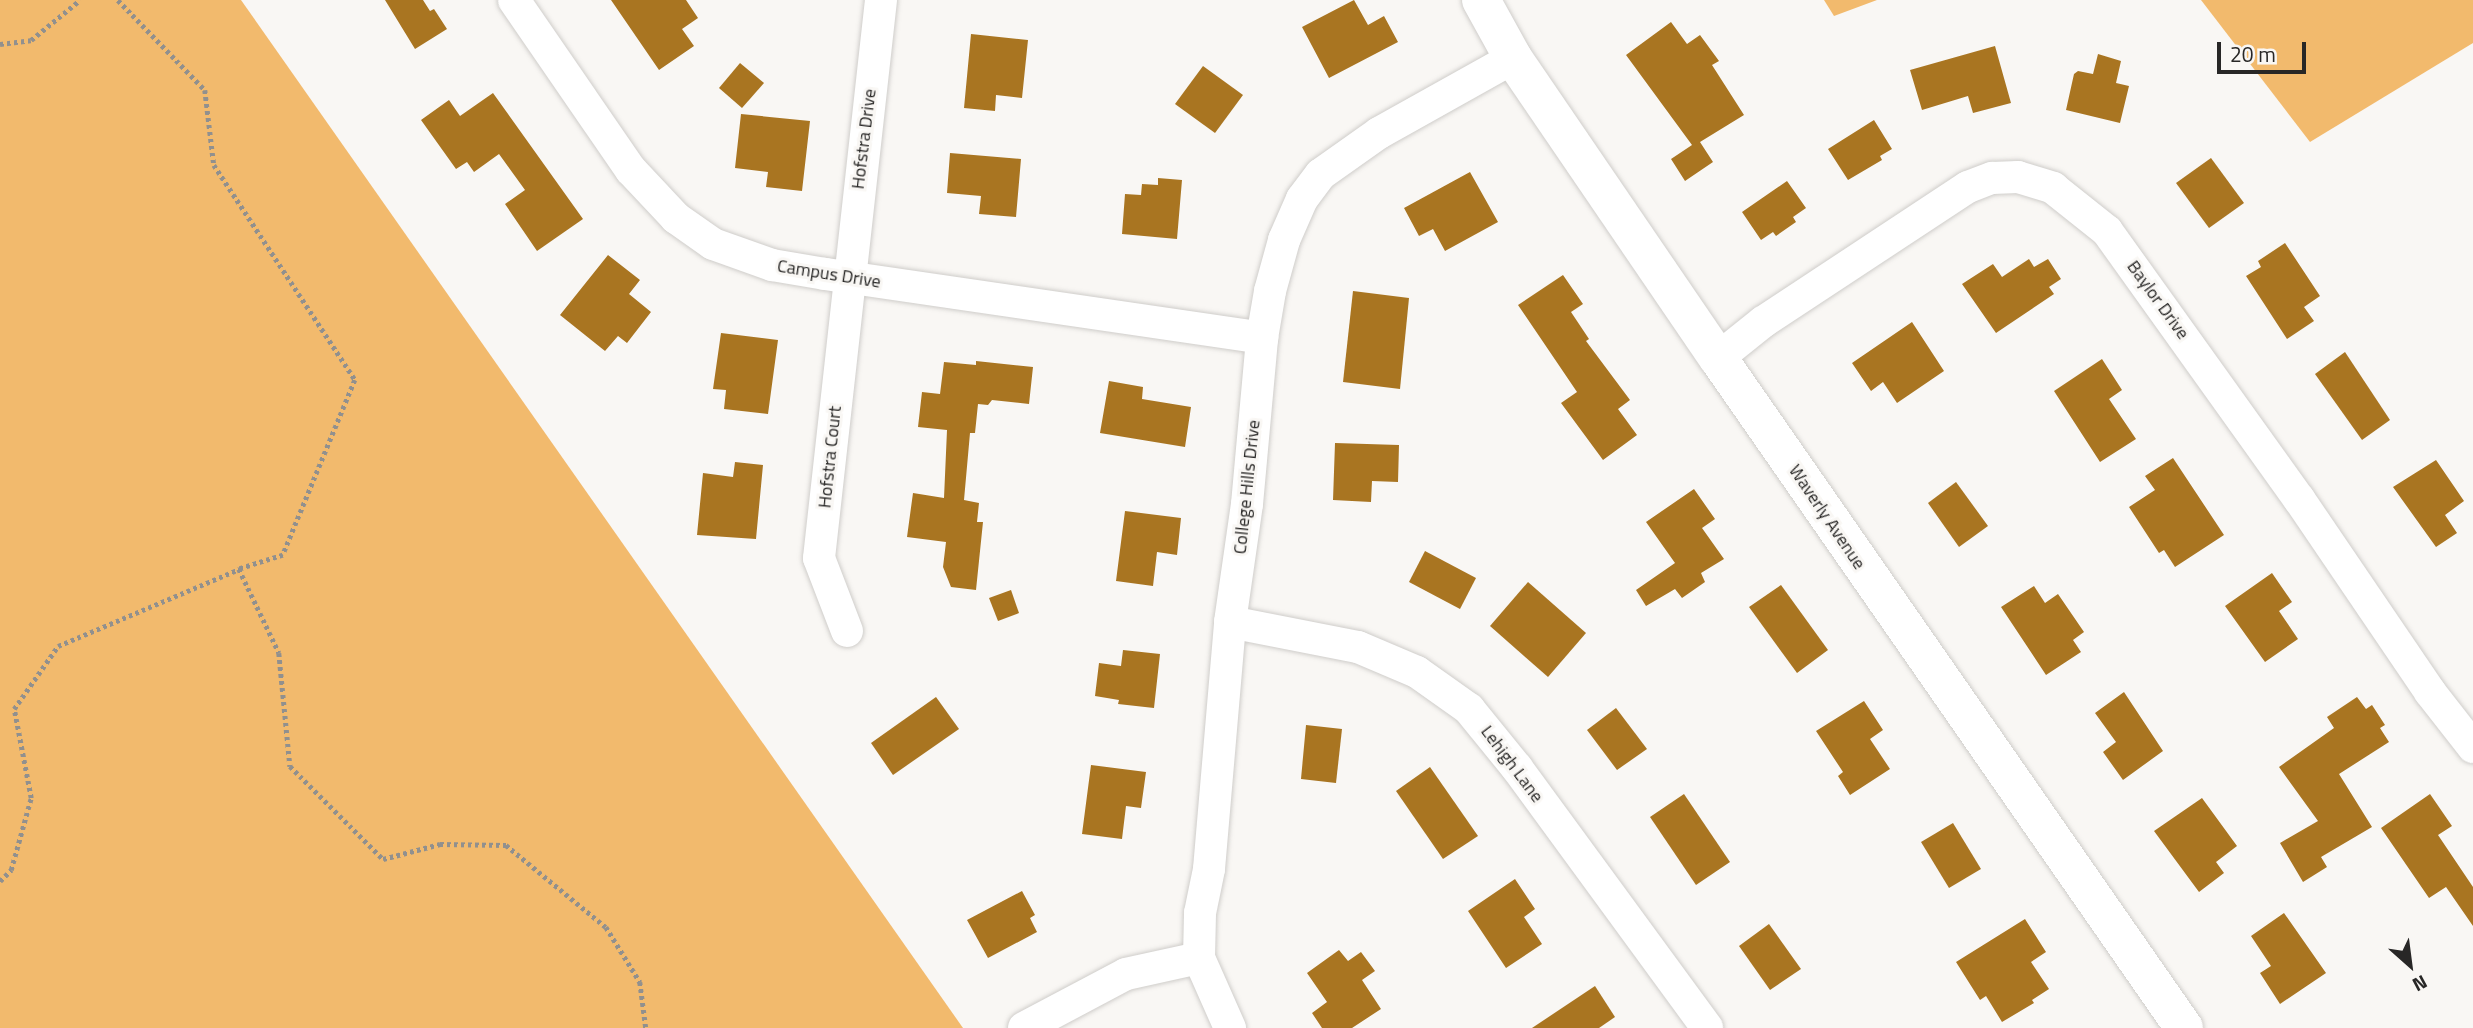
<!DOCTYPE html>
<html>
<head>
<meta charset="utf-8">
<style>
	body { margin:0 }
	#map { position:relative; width:2473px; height:1028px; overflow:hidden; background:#f9f7f4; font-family:"Titillium Web",sans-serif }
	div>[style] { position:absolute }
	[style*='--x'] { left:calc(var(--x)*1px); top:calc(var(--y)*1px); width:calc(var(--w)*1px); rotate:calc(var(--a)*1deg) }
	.forest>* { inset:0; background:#f2ba6d }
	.building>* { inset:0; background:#a97521 }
	.path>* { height:4.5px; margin-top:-2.25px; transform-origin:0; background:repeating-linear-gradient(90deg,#91908e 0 3.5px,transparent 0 7px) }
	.roads { filter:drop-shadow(0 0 2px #cfcdca) drop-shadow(0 0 2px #cfcdca) }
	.minor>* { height:32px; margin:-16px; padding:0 16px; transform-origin:16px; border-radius:16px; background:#fff }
	.tertiary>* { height:38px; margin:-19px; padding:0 19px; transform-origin:19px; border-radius:19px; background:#fff }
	span { translate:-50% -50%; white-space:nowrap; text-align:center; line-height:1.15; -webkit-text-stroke:6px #f9f7f4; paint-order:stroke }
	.street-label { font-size:18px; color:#282726 }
	.north { position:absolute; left:2375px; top:930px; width:70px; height:70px; -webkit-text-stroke:5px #f9f7f4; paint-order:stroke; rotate:152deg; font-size:19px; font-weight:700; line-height:28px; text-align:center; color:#282726 }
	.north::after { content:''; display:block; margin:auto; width:24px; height:32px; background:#282726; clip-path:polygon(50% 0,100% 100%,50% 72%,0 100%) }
	.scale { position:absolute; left:2217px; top:42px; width:89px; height:32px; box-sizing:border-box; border:4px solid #282726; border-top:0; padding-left:9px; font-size:21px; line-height:24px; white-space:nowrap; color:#282726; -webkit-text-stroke:5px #f9f7f4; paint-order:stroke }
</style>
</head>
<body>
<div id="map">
	<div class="forest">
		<i style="clip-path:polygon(0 0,241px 0,963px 1028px,0 1028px)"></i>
		<i style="clip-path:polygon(1824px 0,1877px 0,1834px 16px)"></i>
		<i style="clip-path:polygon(2201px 0,2473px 0,2473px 43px,2310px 142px)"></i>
	</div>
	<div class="building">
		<i style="clip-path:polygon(385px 0,423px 0,430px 11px,434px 9px,447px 29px,415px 49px)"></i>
		<i style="clip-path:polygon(611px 0,686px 0,698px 18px,682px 29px,694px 46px,659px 70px)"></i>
		<i style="clip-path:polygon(1354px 0,1368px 25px,1384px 16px,1398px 42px,1329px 78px,1302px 27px)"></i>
		<i style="clip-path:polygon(1671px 22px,1687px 44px,1700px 35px,1719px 61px,1712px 65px,1744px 115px,1700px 142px,1713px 162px,1685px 181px,1671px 159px,1692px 145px,1626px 55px)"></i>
		<i style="clip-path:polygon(971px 34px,1028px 40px,1022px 98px,996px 95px,995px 111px,964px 108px)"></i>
		<i style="clip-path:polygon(1995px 46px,2011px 103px,1973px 113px,1968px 96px,1922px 110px,1910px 70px)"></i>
		<i style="clip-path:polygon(2098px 54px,2121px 61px,2116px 83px,2129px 86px,2120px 123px,2066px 110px,2074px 74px,2078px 71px,2093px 74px)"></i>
		<i style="clip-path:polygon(740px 63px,764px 83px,742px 108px,719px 88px)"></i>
		<i style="clip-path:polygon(1203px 66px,1243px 95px,1215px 133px,1175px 104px)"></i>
		<i style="clip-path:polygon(493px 93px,583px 219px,537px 251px,505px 204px,525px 190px,499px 154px,474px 172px,467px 162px,456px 169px,421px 120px,449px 100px,460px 116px)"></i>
		<i style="clip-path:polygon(741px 114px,810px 121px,802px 191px,766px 187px,768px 172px,735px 168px)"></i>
		<i style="clip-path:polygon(1874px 120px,1892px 149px,1880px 156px,1882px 160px,1848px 180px,1828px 149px)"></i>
		<i style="clip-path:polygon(950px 153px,1021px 159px,1016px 217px,979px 214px,981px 196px,947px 193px)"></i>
		<i style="clip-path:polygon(2211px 158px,2244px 203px,2209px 228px,2176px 183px)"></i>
		<i style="clip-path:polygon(1470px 172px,1498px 222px,1445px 251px,1433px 229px,1419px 236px,1404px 208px)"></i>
		<i style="clip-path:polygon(1158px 178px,1182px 180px,1177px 239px,1122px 234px,1125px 194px,1141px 195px,1142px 184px,1158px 185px)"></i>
		<i style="clip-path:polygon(1787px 181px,1806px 208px,1793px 217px,1796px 222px,1776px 236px,1773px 232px,1761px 240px,1742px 212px)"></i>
		<i style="clip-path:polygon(2285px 243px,2320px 296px,2304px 307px,2314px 321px,2287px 339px,2246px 276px,2261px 267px,2258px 261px)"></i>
		<i style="clip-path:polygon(608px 255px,640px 280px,629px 294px,651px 312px,627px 343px,618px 336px,605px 351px,560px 315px)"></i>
		<i style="clip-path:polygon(2029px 259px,2034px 267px,2048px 259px,2061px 279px,2049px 287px,2054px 294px,1996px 333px,1962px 284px,1993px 264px,2002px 277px)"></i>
		<i style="clip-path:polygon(1563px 275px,1583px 304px,1571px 312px,1589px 339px,1586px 341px,1630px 400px,1618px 409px,1637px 435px,1603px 460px,1561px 403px,1577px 392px,1518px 305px)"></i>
		<i style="clip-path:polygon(1353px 291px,1409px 298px,1400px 389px,1343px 382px)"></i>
		<i style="clip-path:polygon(1912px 322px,1944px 371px,1897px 403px,1883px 382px,1871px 391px,1852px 363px)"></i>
		<i style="clip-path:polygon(721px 333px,778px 340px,768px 414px,724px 409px,726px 390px,713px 389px)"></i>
		<i style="clip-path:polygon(2345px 352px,2390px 420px,2362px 440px,2315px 374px)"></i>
		<i style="clip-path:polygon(2102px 359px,2122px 390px,2109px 399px,2136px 439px,2100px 462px,2054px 391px)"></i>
		<i style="clip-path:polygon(976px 361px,1033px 367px,1029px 404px,992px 400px,988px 405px,978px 404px,975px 433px,970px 433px,964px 500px,979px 503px,977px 522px,983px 522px,976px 590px,951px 587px,943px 567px,946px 542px,907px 537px,913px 493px,944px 498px,947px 430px,918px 427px,922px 392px,940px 394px,944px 362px,976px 365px)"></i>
		<i style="clip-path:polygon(1109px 381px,1143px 387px,1142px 399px,1191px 407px,1185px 447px,1100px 433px)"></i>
		<i style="clip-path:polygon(1335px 443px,1399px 445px,1398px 482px,1372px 481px,1371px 502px,1333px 500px)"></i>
		<i style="clip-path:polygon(2173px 458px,2224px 535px,2175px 567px,2164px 550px,2159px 553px,2129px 507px,2155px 490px,2145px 476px)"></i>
		<i style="clip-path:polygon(2436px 460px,2464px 501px,2445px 515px,2457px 533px,2436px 547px,2393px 487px)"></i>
		<i style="clip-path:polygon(735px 462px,763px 465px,756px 539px,697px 535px,703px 473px,733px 477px)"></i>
		<i style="clip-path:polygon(1956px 482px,1988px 526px,1959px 547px,1928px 503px)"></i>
		<i style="clip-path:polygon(1694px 489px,1715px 519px,1702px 528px,1724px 559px,1701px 573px,1705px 582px,1682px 598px,1675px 589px,1646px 606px,1636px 590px,1675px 563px,1646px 522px)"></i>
		<i style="clip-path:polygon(1125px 511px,1181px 518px,1177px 555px,1157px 552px,1153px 586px,1116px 581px)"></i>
		<i style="clip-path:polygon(1425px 551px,1476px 578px,1460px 609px,1409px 582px)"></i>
		<i style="clip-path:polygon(2272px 573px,2292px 602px,2279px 611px,2298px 639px,2265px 662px,2225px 606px)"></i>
		<i style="clip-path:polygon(1528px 582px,1586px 633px,1548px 677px,1490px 626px)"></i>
		<i style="clip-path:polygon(1781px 585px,1828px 650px,1797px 673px,1749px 607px)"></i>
		<i style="clip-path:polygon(2034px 586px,2045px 603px,2058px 594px,2084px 632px,2073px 640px,2081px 652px,2046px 675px,2001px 607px)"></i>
		<i style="clip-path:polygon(1011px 590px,1019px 613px,998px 621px,989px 598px)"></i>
		<i style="clip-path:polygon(1123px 650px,1160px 654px,1154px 708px,1118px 704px,1119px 700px,1095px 696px,1099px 663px,1121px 666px)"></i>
		<i style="clip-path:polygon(2124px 692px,2163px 751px,2123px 780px,2103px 752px,2116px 742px,2095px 713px)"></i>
		<i style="clip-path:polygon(936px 697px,959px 729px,893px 775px,871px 743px)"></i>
		<i style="clip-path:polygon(2357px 697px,2366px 709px,2372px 705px,2385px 725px,2380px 728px,2389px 742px,2339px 774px,2372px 827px,2321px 857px,2327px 867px,2303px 882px,2280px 843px,2318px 821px,2279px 767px,2334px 728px,2327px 717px)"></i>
		<i style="clip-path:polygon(1864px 701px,1883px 730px,1870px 739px,1890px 769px,1850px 795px,1838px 776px,1843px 772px,1816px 731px)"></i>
		<i style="clip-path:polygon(1616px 708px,1647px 749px,1617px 770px,1587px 730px)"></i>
		<i style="clip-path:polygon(1306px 725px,1342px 729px,1336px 783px,1301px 779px)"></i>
		<i style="clip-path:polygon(1091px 765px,1146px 772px,1141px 808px,1126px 806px,1122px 839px,1082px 834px)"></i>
		<i style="clip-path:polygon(1430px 767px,1478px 836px,1443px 859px,1396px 791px)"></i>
		<i style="clip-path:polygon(1684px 794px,1730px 862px,1696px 885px,1650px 817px)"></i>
		<i style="clip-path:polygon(2430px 794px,2452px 826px,2438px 835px,2473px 887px,2473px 926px,2446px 887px,2429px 898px,2381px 828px)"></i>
		<i style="clip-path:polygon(2202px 798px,2237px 846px,2216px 862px,2224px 873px,2199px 892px,2154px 831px)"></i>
		<i style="clip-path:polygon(1953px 823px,1981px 869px,1949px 888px,1921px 842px)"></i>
		<i style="clip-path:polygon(1515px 879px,1535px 909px,1524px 917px,1542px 944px,1506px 968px,1468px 911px)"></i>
		<i style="clip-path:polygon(1022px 891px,1035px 915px,1030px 918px,1037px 932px,988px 958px,967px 920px)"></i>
		<i style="clip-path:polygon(2284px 913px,2326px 973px,2280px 1004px,2260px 973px,2271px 966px,2251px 936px)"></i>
		<i style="clip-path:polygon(2025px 919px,2046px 952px,2031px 962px,2049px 989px,2032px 1000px,2034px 1003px,2002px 1022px,1986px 996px,1980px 1000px,1956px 962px)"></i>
		<i style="clip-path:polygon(1769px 924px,1801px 969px,1770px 990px,1739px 946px)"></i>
		<i style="clip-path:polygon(1339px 950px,1348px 961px,1361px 952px,1375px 971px,1362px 980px,1381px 1009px,1352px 1028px,1322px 1028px,1312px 1013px,1327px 1002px,1307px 973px)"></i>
		<i style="clip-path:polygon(1595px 986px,1615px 1017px,1599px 1028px,1532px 1028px)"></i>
	</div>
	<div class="path">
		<i style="--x:118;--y:0;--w:125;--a:46"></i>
		<i style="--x:205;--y:90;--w:76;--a:83.2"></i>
		<i style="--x:214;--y:165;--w:257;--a:56.7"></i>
		<i style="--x:355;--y:380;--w:189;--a:112.4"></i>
		<i style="--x:283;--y:555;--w:46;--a:162.3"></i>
		<i style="--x:0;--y:44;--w:31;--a:-7"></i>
		<i style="--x:31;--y:40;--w:63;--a:-39.2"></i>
		<i style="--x:0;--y:881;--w:16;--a:-45"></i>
		<i style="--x:11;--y:870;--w:75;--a:-74.5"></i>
		<i style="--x:31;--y:798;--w:91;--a:-100.8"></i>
		<i style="--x:14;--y:709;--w:77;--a:-55.1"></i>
		<i style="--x:58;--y:646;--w:197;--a:-23"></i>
		<i style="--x:239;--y:569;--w:93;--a:64.5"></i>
		<i style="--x:279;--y:653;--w:114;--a:84.4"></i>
		<i style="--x:290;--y:766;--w:132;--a:45"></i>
		<i style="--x:383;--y:859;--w:59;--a:-14.7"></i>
		<i style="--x:440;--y:844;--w:66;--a:0.9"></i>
		<i style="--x:506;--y:845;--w:129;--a:39.4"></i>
		<i style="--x:606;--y:927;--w:65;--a:58.3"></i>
		<i style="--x:640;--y:982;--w:46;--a:82.6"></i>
	</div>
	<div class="roads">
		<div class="minor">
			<i style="--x:514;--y:0;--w:206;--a:55.5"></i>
			<i style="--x:631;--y:170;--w:66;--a:46.8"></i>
			<i style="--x:676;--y:218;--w:45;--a:35.1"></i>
			<i style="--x:713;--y:244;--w:63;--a:19.6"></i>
			<i style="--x:772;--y:265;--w:54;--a:9.6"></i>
			<i style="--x:825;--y:274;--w:442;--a:8.3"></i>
			<i style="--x:1718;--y:358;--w:58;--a:-38.7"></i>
			<i style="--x:1763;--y:322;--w:245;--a:-33.4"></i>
			<i style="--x:1968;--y:187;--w:26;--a:-21"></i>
			<i style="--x:1992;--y:178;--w:26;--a:-2"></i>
			<i style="--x:2018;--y:177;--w:37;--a:17"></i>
			<i style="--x:2053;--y:188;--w:69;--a:38.5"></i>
			<i style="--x:2107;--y:231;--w:330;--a:54.4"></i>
			<i style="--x:2299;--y:499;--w:233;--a:55.8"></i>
			<i style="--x:2430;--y:692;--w:70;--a:52"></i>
			<i style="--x:1230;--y:622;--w:130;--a:11.1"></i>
			<i style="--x:1358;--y:647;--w:64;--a:23"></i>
			<i style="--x:1417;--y:672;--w:64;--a:35.4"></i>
			<i style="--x:1469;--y:709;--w:76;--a:50.9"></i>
			<i style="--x:1517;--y:768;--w:322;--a:53.8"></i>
			<i style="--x:847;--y:631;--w:78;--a:-111"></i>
			<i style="--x:819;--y:558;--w:561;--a:-83.66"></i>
			<i style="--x:1024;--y:1028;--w:115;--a:-27.9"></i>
			<i style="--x:1126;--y:974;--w:75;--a:-12.4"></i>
			<i style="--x:1230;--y:1028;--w:77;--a:-113.9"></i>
			<i style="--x:1199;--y:958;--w:45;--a:-88.7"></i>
			<i style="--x:1200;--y:913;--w:45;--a:-78.4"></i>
			<i style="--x:1209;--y:869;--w:248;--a:-85.1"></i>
			<i style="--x:1230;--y:622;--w:119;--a:-81.8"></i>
			<i style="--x:1247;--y:504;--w:167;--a:-84.8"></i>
			<i style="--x:1262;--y:338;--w:48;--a:-80.3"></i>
			<i style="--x:1270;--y:291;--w:53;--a:-74.6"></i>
			<i style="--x:1284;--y:240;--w:45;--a:-66.3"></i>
			<i style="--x:1302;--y:199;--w:31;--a:-53"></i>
			<i style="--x:1321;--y:174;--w:71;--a:-35.3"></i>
			<i style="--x:1379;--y:133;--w:154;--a:-29.2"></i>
		</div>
		<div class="tertiary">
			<i style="--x:1481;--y:0;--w:66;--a:61.1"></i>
			<i style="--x:1513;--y:58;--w:363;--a:55.7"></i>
			<i style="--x:1718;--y:358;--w:816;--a:55.18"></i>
		</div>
	</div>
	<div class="street-label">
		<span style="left:864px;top:139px;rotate:-83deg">Hofstra Drive</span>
		<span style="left:829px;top:274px;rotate:9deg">Campus Drive</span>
		<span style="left:2158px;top:300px;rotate:54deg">Baylor Drive</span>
		<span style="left:830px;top:457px;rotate:-84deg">Hofstra Court</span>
		<span style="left:1247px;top:487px;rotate:-84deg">College Hills Drive</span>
		<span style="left:1827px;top:517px;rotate:56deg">Waverly Avenue</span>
		<span style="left:1512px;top:764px;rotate:53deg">Lehigh Lane</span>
	</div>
	<div class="north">N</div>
	<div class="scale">20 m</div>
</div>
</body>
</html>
